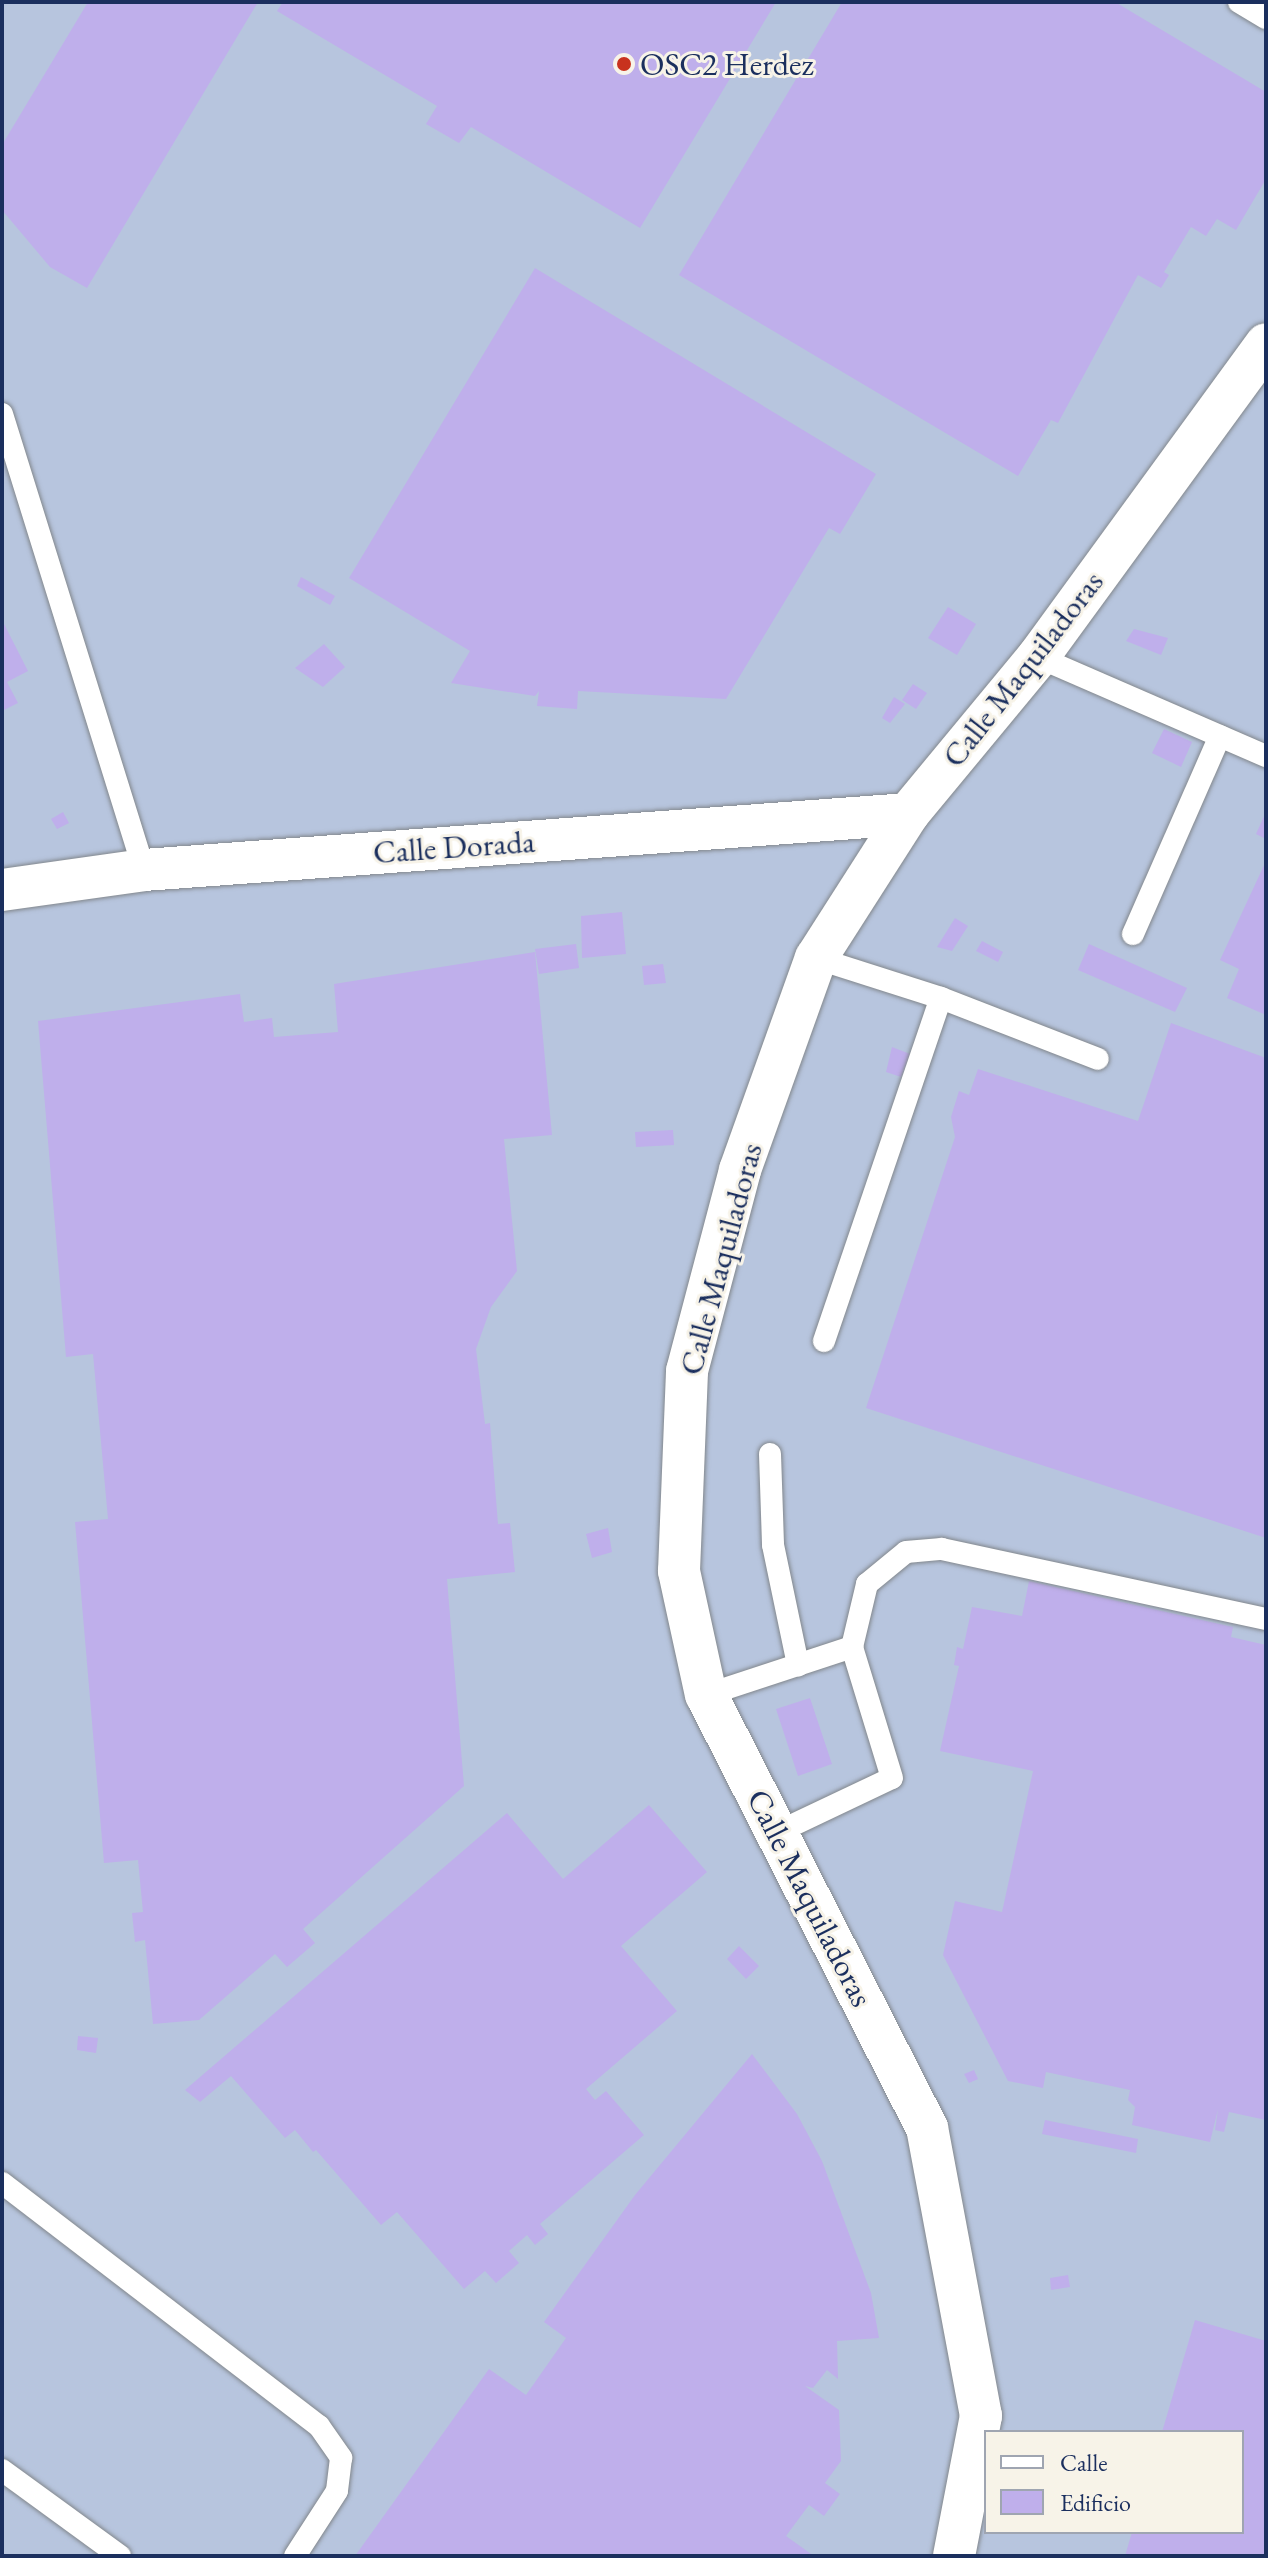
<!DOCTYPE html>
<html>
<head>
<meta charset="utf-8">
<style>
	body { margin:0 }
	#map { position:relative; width:1268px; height:2558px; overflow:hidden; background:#e9dfbb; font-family:"EB Garamond",serif }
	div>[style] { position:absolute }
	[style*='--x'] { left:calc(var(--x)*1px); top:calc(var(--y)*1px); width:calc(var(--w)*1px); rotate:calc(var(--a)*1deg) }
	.industrial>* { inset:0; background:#b7c5de }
	.building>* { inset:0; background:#bfafeb }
	.roads { filter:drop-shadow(0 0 2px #82878c) drop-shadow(0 0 2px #82878c) }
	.service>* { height:22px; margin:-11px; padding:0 11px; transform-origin:11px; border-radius:11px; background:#fff }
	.minor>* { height:42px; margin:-21px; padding:0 21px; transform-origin:21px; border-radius:21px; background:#fff }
	.dots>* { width:22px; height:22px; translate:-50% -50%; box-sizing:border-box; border:4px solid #f7f3e8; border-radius:50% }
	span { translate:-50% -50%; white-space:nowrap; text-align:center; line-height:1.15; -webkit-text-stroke:6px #f7f3e8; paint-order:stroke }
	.poi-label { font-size:32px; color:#1b2f5e }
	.left { translate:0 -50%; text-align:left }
	.street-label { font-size:32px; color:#1b2f5e }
	.frame { position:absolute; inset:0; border:4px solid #1b2f5e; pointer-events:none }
	.legend { position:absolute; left:984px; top:2430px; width:260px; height:104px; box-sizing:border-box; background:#f7f3e8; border:2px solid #9fa5b1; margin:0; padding:10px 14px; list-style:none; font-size:24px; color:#1b2f5e }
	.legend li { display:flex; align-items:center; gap:16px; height:40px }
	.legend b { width:40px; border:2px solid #9fa5b1 }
</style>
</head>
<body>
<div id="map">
	<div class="industrial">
		<i style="clip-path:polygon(evenodd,2px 2px,1266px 2px,1266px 2556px,2px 2556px,2px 2px,986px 2432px,1242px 2432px,1242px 2532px,986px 2532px,986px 2432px)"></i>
	</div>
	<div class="building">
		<i style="clip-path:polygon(88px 2px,258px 2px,87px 288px,50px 267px,2px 210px,2px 145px)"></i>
		<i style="clip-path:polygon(283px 2px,776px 2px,640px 228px,471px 127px,459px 143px,426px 124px,437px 106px,277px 11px)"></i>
		<i style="clip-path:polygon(842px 2px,1115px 2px,1266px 92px,1266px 179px,1236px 230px,1217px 219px,1206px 236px,1191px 227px,1164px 272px,1169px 275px,1161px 288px,1138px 275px,1058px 423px,1051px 420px,1018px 476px,679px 275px)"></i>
		<i style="clip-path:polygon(535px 268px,876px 474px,840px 534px,829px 528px,726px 699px,578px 691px,577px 709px,537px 706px,539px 691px,535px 696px,451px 683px,470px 651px,349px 578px)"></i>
		<i style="clip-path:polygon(301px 577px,335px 596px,330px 605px,297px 586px)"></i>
		<i style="clip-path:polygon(948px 607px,976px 624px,957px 655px,928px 638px)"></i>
		<i style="clip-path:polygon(2px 620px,28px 671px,7px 682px,18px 703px,2px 711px)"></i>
		<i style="clip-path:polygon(1134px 629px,1168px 638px,1161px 655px,1126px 641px)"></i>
		<i style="clip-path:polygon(324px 644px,345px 667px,323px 687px,295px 668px)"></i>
		<i style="clip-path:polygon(913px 684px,927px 693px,916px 709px,902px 700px)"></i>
		<i style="clip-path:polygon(894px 697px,905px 704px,890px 723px,882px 718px)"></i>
		<i style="clip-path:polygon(1164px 729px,1192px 742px,1181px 767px,1152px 753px)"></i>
		<i style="clip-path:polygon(63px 812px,69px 823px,57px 829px,51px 819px)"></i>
		<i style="clip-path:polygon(1266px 812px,1266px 839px,1256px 834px)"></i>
		<i style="clip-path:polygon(1266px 861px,1266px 1015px,1227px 998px,1239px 969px,1220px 960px)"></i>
		<i style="clip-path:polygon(622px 912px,626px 954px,582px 958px,581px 916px)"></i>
		<i style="clip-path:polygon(955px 918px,968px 926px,952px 951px,937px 947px)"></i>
		<i style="clip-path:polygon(982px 941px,1003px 952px,998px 962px,976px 951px)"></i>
		<i style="clip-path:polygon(576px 944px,579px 968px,539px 974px,535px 949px)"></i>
		<i style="clip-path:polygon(1089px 944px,1187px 988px,1175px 1012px,1078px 970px)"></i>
		<i style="clip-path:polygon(535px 952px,552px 1135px,504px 1139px,517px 1271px,491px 1307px,476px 1349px,485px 1424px,490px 1423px,498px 1524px,510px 1523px,515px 1572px,447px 1579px,464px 1786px,303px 1929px,315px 1943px,287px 1967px,275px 1954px,199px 2020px,153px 2024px,145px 1940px,135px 1942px,132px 1913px,143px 1912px,138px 1860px,104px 1863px,75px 1522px,108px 1519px,93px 1354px,66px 1357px,38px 1021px,240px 994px,244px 1022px,272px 1018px,274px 1037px,338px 1032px,334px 984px)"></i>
		<i style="clip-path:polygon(663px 964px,666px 983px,644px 985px,642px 966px)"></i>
		<i style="clip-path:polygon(1171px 1023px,1266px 1058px,1266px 1538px,866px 1408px,955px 1137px,951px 1117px,959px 1091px,969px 1095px,978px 1069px,1138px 1121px)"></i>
		<i style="clip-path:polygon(892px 1047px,910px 1054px,901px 1077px,886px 1072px)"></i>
		<i style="clip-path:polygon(673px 1130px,674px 1145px,636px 1147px,635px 1132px)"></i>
		<i style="clip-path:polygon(608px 1528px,612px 1552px,592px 1558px,586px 1534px)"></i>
		<i style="clip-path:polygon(1029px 1581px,1233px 1627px,1231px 1637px,1266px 1645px,1266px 2120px,1229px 2112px,1224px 2132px,1215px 2130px,1218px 2109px,1210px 2142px,1132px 2125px,1135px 2107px,1128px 2100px,1130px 2090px,1046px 2072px,1043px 2088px,1008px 2081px,943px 1955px,955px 1901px,1002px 1912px,1033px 1771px,940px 1751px,959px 1666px,954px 1665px,957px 1647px,963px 1649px,972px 1607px,1022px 1616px)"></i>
		<i style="clip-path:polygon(810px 1698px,832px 1764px,798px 1776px,776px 1709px)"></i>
		<i style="clip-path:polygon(649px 1805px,707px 1872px,621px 1946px,677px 2011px,586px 2089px,595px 2100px,606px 2091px,644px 2135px,540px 2224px,548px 2234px,535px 2245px,527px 2235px,509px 2251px,519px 2263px,496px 2283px,485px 2271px,464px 2289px,397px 2212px,381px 2225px,316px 2150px,313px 2152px,295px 2130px,285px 2138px,231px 2076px,200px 2102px,185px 2090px,507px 1813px,563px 1879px)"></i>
		<i style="clip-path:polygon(739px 1946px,759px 1966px,746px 1979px,727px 1959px)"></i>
		<i style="clip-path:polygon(78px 2036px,98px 2038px,96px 2053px,77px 2050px)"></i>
		<i style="clip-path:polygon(752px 2054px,797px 2114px,822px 2161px,871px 2293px,879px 2338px,837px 2341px,838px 2379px,827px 2370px,813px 2388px,805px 2386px,839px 2410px,841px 2461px,825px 2483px,840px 2494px,824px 2516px,809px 2505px,786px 2536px,814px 2556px,355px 2556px,489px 2369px,526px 2395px,566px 2338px,544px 2322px,635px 2195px)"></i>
		<i style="clip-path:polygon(974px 2070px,978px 2079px,969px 2083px,964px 2074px)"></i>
		<i style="clip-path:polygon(1045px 2120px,1138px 2139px,1136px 2153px,1042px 2134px)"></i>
		<i style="clip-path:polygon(1068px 2275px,1070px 2287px,1051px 2290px,1050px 2278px)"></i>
		<i style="clip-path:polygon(1195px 2320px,1266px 2341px,1266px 2556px,1125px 2556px,1132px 2532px,1242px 2532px,1242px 2432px,1162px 2432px)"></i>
	</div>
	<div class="roads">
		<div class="service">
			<i style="--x:1239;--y:2;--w:31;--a:31"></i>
			<i style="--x:2;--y:414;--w:478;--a:72.7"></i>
			<i style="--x:1038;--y:657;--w:249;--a:23.5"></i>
			<i style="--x:1133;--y:934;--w:216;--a:-66.3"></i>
			<i style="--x:816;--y:958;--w:131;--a:17.7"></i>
			<i style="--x:941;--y:998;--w:168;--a:21.2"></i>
			<i style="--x:824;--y:1341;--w:362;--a:-71.2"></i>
			<i style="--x:770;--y:1454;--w:91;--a:88.1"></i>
			<i style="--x:773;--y:1545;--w:123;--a:78.2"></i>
			<i style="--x:706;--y:1695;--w:154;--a:-18.2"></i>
			<i style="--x:776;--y:1833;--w:128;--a:-25.4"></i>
			<i style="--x:892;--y:1778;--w:137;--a:-107"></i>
			<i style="--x:852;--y:1647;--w:65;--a:-76.6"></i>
			<i style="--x:867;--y:1584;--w:50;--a:-39.4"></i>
			<i style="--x:906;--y:1552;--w:36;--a:-5"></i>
			<i style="--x:942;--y:1549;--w:331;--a:12.2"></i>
			<i style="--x:2;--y:2183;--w:399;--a:37.5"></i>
			<i style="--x:319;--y:2426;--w:39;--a:55"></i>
			<i style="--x:341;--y:2458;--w:33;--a:97"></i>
			<i style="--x:337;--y:2491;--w:77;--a:122.9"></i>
			<i style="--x:2;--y:2470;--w:146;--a:36.1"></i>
		</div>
		<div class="minor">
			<i style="--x:2;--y:890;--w:143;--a:-8"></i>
			<i style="--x:144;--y:870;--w:766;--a:-4.19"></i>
			<i style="--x:954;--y:2556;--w:143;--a:-79.1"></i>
			<i style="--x:981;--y:2416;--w:293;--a:-100.6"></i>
			<i style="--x:927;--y:2128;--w:486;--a:-117"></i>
			<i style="--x:706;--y:1695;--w:127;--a:-102.3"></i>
			<i style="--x:679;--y:1571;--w:200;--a:-87.7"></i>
			<i style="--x:687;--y:1371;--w:208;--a:-75.2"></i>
			<i style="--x:740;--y:1170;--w:225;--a:-70.3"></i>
			<i style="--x:816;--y:958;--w:171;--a:-57.4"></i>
			<i style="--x:908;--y:814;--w:204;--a:-50.4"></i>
			<i style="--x:1038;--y:657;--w:387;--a:-53.9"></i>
		</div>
	</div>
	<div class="dots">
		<i style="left:624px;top:64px;background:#c8321e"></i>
	</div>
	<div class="poi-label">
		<span class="left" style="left:640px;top:64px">OSC2 Herdez</span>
	</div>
	<div class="street-label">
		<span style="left:1023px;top:669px;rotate:-52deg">Calle Maquiladoras</span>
		<span style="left:454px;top:847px;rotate:-4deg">Calle Dorada</span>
		<span style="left:721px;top:1259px;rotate:-75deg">Calle Maquiladoras</span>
		<span style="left:810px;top:1898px;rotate:63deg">Calle Maquiladoras</span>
	</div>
	<div class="frame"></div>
	<ul class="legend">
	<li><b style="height:10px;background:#fff"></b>Calle</li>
	<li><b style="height:22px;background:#bfafeb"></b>Edificio</li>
	</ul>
</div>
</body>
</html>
